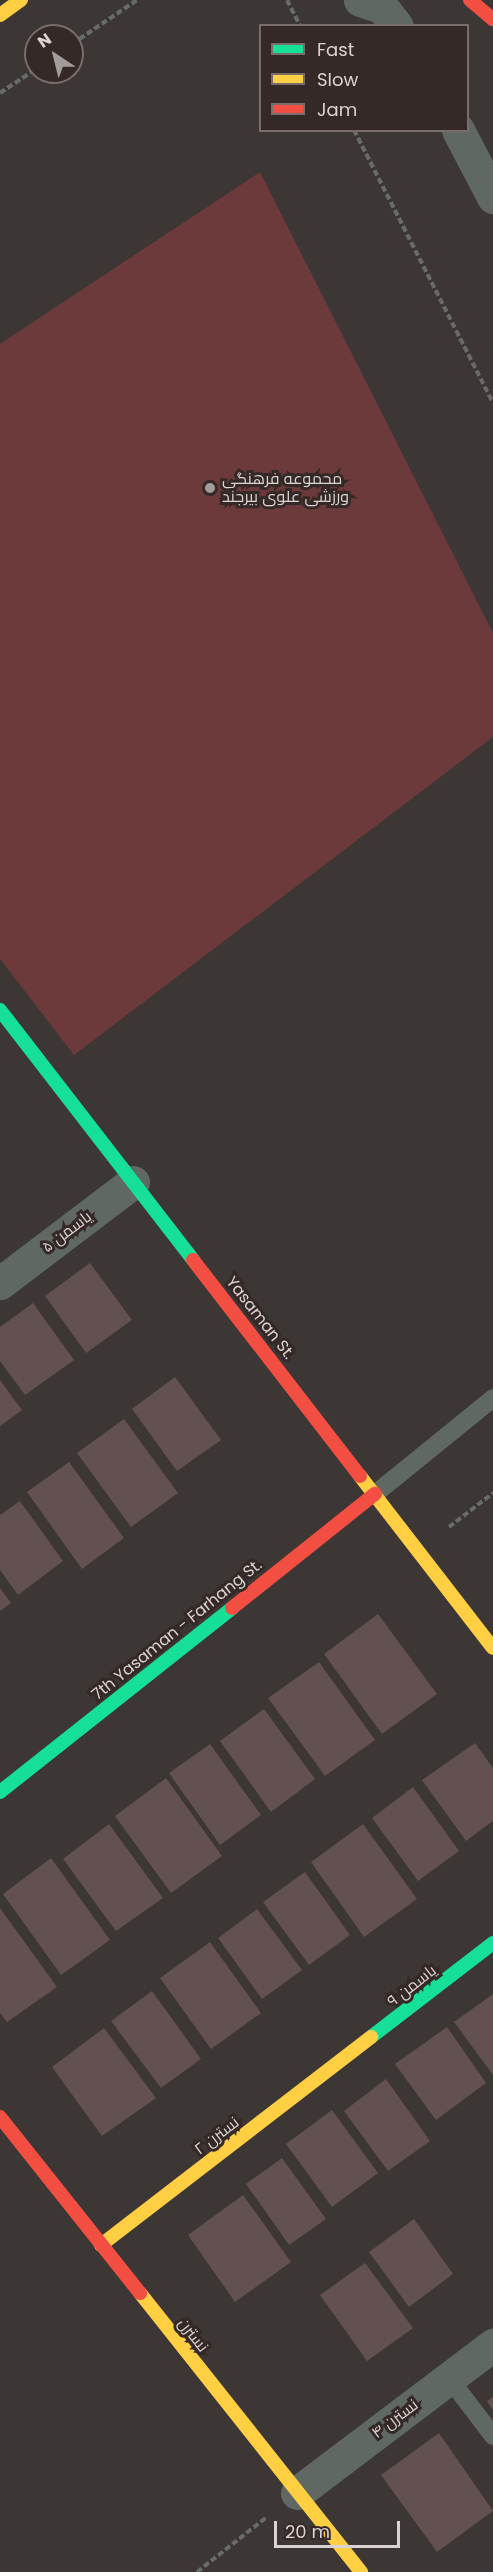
<!DOCTYPE html>
<html>
<head>
<meta charset="utf-8">
<style>
	body { margin:0 }
	#map { position:relative; width:493px; height:2572px; overflow:hidden; background:#3c3635; font-family:Poppins,Cairo,sans-serif }
	div>[style] { position:absolute }
	[style*='--x'] { left:calc(var(--x)*1px); top:calc(var(--y)*1px); width:calc(var(--w)*1px); rotate:calc(var(--a)*1deg) }
	.green>* { inset:0; background:#6d3a3b }
	.building>* { inset:0; background:#635151 }
	.path>* { height:4px; margin-top:-2px; transform-origin:0; background:repeating-linear-gradient(90deg,#686c69 0 6px,transparent 0 9px) }
	.lane>* { height:18px; margin:-9px; padding:0 9px; transform-origin:9px; border-radius:9px; background:#5f6863 }
	.street>* { height:33px; margin:-16.5px; padding:0 16.5px; transform-origin:16.5px; border-radius:16.5px; background:#5f6863 }
	.fast>* { height:14px; margin:-7px; padding:0 7px; transform-origin:7px; border-radius:7px; background:#16e098 }
	.slow>* { height:14px; margin:-7px; padding:0 7px; transform-origin:7px; border-radius:7px; background:#ffcf43 }
	.jam>* { height:14px; margin:-7px; padding:0 7px; transform-origin:7px; border-radius:7px; background:#f24e42 }
	.dots>* { width:16px; height:16px; translate:-50% -50%; box-sizing:border-box; border:3px solid #352928; border-radius:50% }
	span { translate:-50% -50%; white-space:nowrap; text-align:center; line-height:1.15; -webkit-text-stroke:6px #352928; paint-order:stroke }
	.poi-label { font-size:16px; color:#dbd3d3 }
	.left { translate:0 -50%; text-align:left }
	.street-label { font-size:16px; color:#dbd3d3 }
	.legend { position:absolute; left:259px; top:24px; width:210px; height:108px; box-sizing:border-box; background:#352928; border:2px solid #776d6c; margin:0; padding:8px 10px; list-style:none; font-size:18px; color:#dbd3d3 }
	.legend li { display:flex; align-items:center; gap:12px; height:30px }
	.legend b { width:30px; border:2px solid #776d6c }
	.north { position:absolute; left:24px; top:24px; width:60px; height:60px; box-sizing:border-box; background:#352928; border:2px solid #776d6c; border-radius:50%; rotate:325deg; font-size:16px; font-weight:700; line-height:24px; text-align:center; color:#dbd3d3 }
	.north::after { content:''; display:block; margin:auto; width:21px; height:27px; background:#a39c9c; clip-path:polygon(50% 0,100% 100%,50% 72%,0 100%) }
	.scale { position:absolute; left:274px; top:2521px; width:126px; height:27px; box-sizing:border-box; border:3px solid #dbd3d3; border-top:0; padding-left:8px; font-size:18px; line-height:21px; white-space:nowrap; color:#dbd3d3; -webkit-text-stroke:4px #352928; paint-order:stroke }
</style>
</head>
<body>
<div id="map">
	<div class="green">
		<i style="clip-path:polygon(260px 172px,493px 633px,493px 737px,74px 1055px,0 959px,0 344px)"></i>
	</div>
	<div class="building">
		<i style="clip-path:polygon(90px 1263px,132px 1320px,86px 1353px,45px 1296px)"></i>
		<i style="clip-path:polygon(33px 1303px,74px 1360px,25px 1395px,0 1361px,0 1327px)"></i>
		<i style="clip-path:polygon(175px 1377px,221px 1440px,177px 1471px,132px 1409px)"></i>
		<i style="clip-path:polygon(0 1380px,22px 1410px,0 1426px)"></i>
		<i style="clip-path:polygon(124px 1419px,178px 1493px,131px 1527px,77px 1453px)"></i>
		<i style="clip-path:polygon(69px 1462px,124px 1538px,82px 1569px,27px 1492px)"></i>
		<i style="clip-path:polygon(20px 1501px,63px 1561px,18px 1595px,0 1570px,0 1515px)"></i>
		<i style="clip-path:polygon(0 1588px,11px 1603px,0 1611px)"></i>
		<i style="clip-path:polygon(378px 1614px,437px 1694px,382px 1734px,324px 1654px)"></i>
		<i style="clip-path:polygon(319px 1662px,375px 1740px,325px 1776px,268px 1698px)"></i>
		<i style="clip-path:polygon(264px 1709px,315px 1779px,271px 1812px,220px 1741px)"></i>
		<i style="clip-path:polygon(475px 1743px,493px 1768px,493px 1821px,466px 1841px,422px 1780px)"></i>
		<i style="clip-path:polygon(210px 1744px,261px 1815px,220px 1845px,169px 1773px)"></i>
		<i style="clip-path:polygon(166px 1778px,222px 1856px,171px 1893px,115px 1816px)"></i>
		<i style="clip-path:polygon(413px 1787px,459px 1851px,418px 1881px,372px 1818px)"></i>
		<i style="clip-path:polygon(109px 1824px,163px 1898px,116px 1931px,63px 1859px)"></i>
		<i style="clip-path:polygon(363px 1824px,417px 1899px,364px 1937px,311px 1862px)"></i>
		<i style="clip-path:polygon(51px 1858px,110px 1940px,61px 1975px,3px 1894px)"></i>
		<i style="clip-path:polygon(305px 1872px,350px 1935px,309px 1965px,263px 1902px)"></i>
		<i style="clip-path:polygon(0 1908px,57px 1987px,7px 2022px,0 2013px)"></i>
		<i style="clip-path:polygon(257px 1909px,302px 1970px,262px 1999px,218px 1938px)"></i>
		<i style="clip-path:polygon(210px 1942px,261px 2013px,211px 2049px,160px 1978px)"></i>
		<i style="clip-path:polygon(152px 1991px,201px 2059px,161px 2088px,111px 2021px)"></i>
		<i style="clip-path:polygon(493px 1994px,493px 2075px,454px 2022px)"></i>
		<i style="clip-path:polygon(447px 2027px,486px 2083px,436px 2120px,395px 2064px)"></i>
		<i style="clip-path:polygon(104px 2028px,156px 2098px,102px 2136px,52px 2067px)"></i>
		<i style="clip-path:polygon(386px 2079px,430px 2141px,388px 2171px,344px 2111px)"></i>
		<i style="clip-path:polygon(332px 2110px,378px 2173px,332px 2207px,286px 2144px)"></i>
		<i style="clip-path:polygon(282px 2158px,326px 2219px,289px 2245px,246px 2184px)"></i>
		<i style="clip-path:polygon(243px 2195px,291px 2262px,235px 2302px,188px 2235px)"></i>
		<i style="clip-path:polygon(414px 2219px,453px 2274px,409px 2307px,369px 2252px)"></i>
		<i style="clip-path:polygon(365px 2263px,413px 2328px,367px 2361px,320px 2295px)"></i>
		<i style="clip-path:polygon(493px 2397px,493px 2410px,487px 2401px)"></i>
		<i style="clip-path:polygon(439px 2433px,493px 2511px,437px 2552px,381px 2475px)"></i>
	</div>
	<div class="path">
		<i style="--x:287;--y:0;--w:29;--a:63"></i>
		<i style="--x:72;--y:44;--w:78;--a:-34.1"></i>
		<i style="--x:0;--y:93;--w:43;--a:-33.7"></i>
		<i style="--x:354;--y:130;--w:306;--a:63"></i>
		<i style="--x:449;--y:1527;--w:56;--a:-37.7"></i>
		<i style="--x:197;--y:2572;--w:89;--a:-38.2"></i>
	</div>
	<div class="lane">
		<i style="--x:375;--y:1494;--w:152;--a:-39.1"></i>
		<i style="--x:449;--y:2378;--w:73;--a:52.8"></i>
	</div>
	<div class="street">
		<i style="--x:360;--y:0;--w:23;--a:18"></i>
		<i style="--x:382;--y:7;--w:24;--a:52"></i>
		<i style="--x:458;--y:130;--w:76;--a:62.4"></i>
		<i style="--x:0;--y:1283;--w:167;--a:-37.2"></i>
		<i style="--x:297;--y:2493;--w:246;--a:-37.1"></i>
	</div>
	<div class="fast">
		<i style="--x:0;--y:1010;--w:316;--a:52.3"></i>
		<i style="--x:0;--y:1792;--w:296;--a:-38.4"></i>
		<i style="--x:371;--y:2037;--w:154;--a:-37.6"></i>
	</div>
	<div class="slow">
		<i style="--x:0;--y:15;--w:26;--a:-36"></i>
		<i style="--x:360;--y:1476;--w:217;--a:52.3"></i>
		<i style="--x:101;--y:2245;--w:341;--a:-37.6"></i>
		<i style="--x:140;--y:2293;--w:356;--a:51.6"></i>
	</div>
	<div class="jam">
		<i style="--x:470;--y:0;--w:30;--a:40"></i>
		<i style="--x:193;--y:1260;--w:273;--a:52.3"></i>
		<i style="--x:232;--y:1608;--w:183;--a:-38.6"></i>
		<i style="--x:0;--y:2117;--w:225;--a:51.5"></i>
	</div>
	<div class="dots">
		<i style="left:210px;top:488px;background:#a39c9c"></i>
	</div>
	<div class="poi-label">
		<span class="left" style="left:222px;top:488px">مجموعه فرهنگی<br>ورزشی علوی بیرجند</span>
	</div>
	<div class="street-label">
		<span style="left:67px;top:1232px;rotate:-37deg">یاسمن ۵</span>
		<span style="left:260px;top:1318px;rotate:52deg">Yasaman St.</span>
		<span style="left:177px;top:1630px;rotate:-39deg">7th Yasaman - Farhang St.</span>
		<span style="left:412px;top:1986px;rotate:-38deg">یاسمن ۹</span>
		<span style="left:217px;top:2136px;rotate:-37deg">نسترن ۲</span>
		<span style="left:193px;top:2335px;rotate:52deg">نسترن</span>
		<span style="left:395px;top:2419px;rotate:-37deg">نسترن ۴</span>
	</div>
	<ul class="legend">
	<li><b style="height:8px;background:#16e098"></b>Fast</li>
	<li><b style="height:8px;background:#ffcf43"></b>Slow</li>
	<li><b style="height:8px;background:#f24e42"></b>Jam</li>
	</ul>
	<div class="north">N</div>
	<div class="scale">20 m</div>
</div>
</body>
</html>
